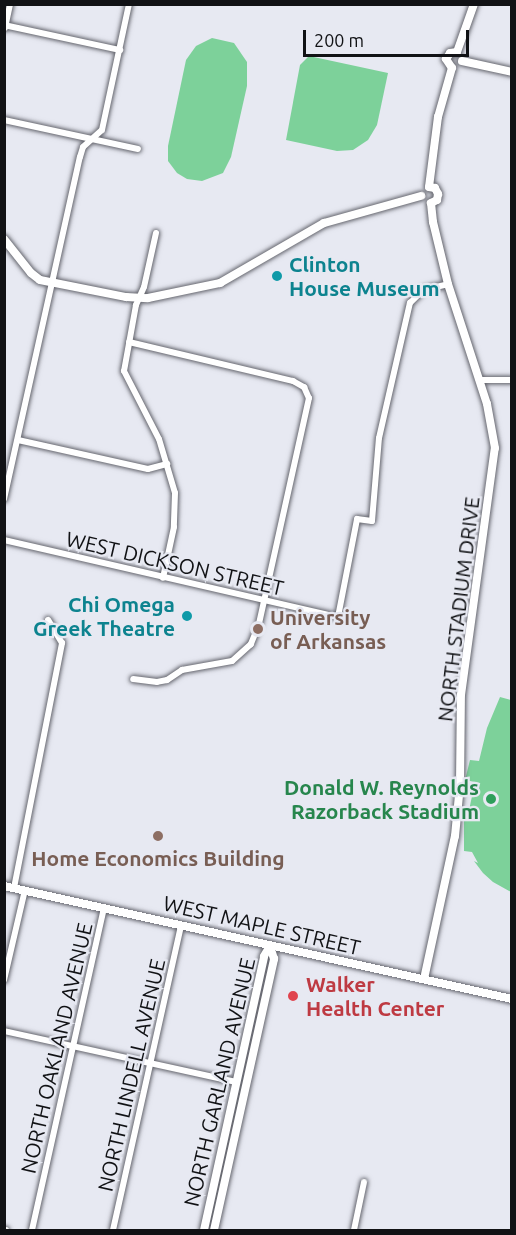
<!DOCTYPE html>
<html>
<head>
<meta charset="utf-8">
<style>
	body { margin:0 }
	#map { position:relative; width:516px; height:1235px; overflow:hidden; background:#e7e9f2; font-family:Ubuntu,sans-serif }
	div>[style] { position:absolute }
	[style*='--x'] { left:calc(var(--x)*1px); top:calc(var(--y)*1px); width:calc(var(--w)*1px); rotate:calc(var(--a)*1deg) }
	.green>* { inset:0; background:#7dd19a }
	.roads { filter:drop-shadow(0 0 2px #65666e) drop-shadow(0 0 2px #65666e) }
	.street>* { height:6px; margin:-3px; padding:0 3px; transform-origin:3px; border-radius:3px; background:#fff }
	.secondary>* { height:8px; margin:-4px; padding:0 4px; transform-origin:4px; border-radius:4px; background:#fff }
	.dots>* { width:16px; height:16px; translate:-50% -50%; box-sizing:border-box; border:3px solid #e7e9f2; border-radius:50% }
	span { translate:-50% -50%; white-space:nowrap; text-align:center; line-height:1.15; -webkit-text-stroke:4.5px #e7e9f2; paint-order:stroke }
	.culture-label { font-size:21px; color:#0d838f; font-weight:700 }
	.left { translate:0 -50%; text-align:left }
	.right { translate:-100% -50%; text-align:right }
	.street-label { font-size:21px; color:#111215 }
	.education-label { font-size:21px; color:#785e54; font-weight:700 }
	.leisure-label { font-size:21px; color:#27864d; font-weight:700 }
	.health-label { font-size:21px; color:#be3a42; font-weight:700 }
	.frame { position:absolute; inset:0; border:6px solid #111215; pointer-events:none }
	.scale { position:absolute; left:303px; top:30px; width:166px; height:27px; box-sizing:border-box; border:3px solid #111215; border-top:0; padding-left:8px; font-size:18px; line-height:21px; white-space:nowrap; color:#111215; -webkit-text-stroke:4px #e7e9f2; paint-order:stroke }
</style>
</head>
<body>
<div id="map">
	<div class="green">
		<i style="clip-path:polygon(212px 38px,234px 43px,247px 62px,247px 86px,231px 157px,223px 173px,202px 181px,187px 179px,177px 173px,168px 161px,168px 146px,186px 60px,196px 46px)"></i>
		<i style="clip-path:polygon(309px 56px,388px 73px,377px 125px,368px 140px,353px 150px,337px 151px,286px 140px,300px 65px)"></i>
		<i style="clip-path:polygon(500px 697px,511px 700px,511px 892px,493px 882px,483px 873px,474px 861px,478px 863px,472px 852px,464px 851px,464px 816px,468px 815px,475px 782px,465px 780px,470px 760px,479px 761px,487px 728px)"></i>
	</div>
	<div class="roads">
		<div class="street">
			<i style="--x:4;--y:25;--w:119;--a:12.2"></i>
			<i style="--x:5;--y:28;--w:25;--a:-78"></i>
			<i style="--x:4;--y:120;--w:137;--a:12.2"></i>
			<i style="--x:156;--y:233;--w:55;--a:102.5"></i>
			<i style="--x:144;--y:287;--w:20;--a:114"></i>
			<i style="--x:136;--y:305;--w:67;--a:100.3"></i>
			<i style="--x:124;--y:371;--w:76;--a:62.8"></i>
			<i style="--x:159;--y:439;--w:56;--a:73.5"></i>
			<i style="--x:175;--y:493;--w:34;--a:92"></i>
			<i style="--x:174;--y:527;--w:52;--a:102.2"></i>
			<i style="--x:129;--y:342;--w:169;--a:13.4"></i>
			<i style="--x:293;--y:381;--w:13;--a:29"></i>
			<i style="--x:304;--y:387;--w:12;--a:66"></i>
			<i style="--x:309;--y:398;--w:231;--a:102.5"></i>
			<i style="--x:259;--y:624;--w:22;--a:112"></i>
			<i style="--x:251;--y:644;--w:25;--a:138"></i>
			<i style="--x:232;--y:661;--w:51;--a:169.8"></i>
			<i style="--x:182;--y:670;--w:18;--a:146"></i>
			<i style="--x:167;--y:680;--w:10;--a:169"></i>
			<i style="--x:157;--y:682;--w:24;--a:-173"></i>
			<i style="--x:479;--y:380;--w:33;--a:0"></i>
			<i style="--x:18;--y:440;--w:133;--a:12.6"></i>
			<i style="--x:148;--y:469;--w:20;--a:-15"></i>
			<i style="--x:4;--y:499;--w:350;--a:-77.5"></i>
			<i style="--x:80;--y:157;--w:10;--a:-73"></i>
			<i style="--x:83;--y:147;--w:25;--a:-42"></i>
			<i style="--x:102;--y:130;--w:129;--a:-77.9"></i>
			<i style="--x:4;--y:540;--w:343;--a:13"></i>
			<i style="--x:338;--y:617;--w:100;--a:-79"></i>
			<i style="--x:357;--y:519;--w:15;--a:8"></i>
			<i style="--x:372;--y:521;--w:83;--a:-85.2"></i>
			<i style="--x:379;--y:438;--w:139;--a:-77.1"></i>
			<i style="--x:410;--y:303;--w:18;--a:-45"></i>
			<i style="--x:423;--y:290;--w:26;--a:-13"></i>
			<i style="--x:14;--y:888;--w:250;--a:-78.9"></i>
			<i style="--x:62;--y:643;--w:27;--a:-121"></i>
			<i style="--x:4;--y:980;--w:92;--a:-76.9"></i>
			<i style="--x:4;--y:1031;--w:237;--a:12.4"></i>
			<i style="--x:4;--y:1230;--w:2;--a:0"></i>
			<i style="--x:32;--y:1230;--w:330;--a:-77.4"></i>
			<i style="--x:113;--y:1230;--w:312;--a:-77.4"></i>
			<i style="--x:354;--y:1230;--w:49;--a:-78.2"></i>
		</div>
		<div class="secondary">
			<i style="--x:457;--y:52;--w:51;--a:-70.5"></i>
			<i style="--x:462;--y:61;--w:51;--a:12.4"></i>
			<i style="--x:452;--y:68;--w:11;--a:-124"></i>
			<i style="--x:446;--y:59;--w:7;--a:-56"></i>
			<i style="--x:450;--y:53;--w:7;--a:-8"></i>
			<i style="--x:429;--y:187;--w:71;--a:-82.7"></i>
			<i style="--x:438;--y:117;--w:51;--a:-74.1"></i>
			<i style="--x:429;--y:187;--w:6;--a:9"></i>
			<i style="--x:435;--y:188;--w:7;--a:63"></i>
			<i style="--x:438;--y:194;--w:6;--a:99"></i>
			<i style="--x:437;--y:200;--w:7;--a:153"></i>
			<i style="--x:4;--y:239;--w:43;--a:51.5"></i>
			<i style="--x:31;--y:273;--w:11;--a:38"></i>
			<i style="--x:40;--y:280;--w:88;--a:11.2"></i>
			<i style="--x:126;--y:297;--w:22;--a:3"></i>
			<i style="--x:148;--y:298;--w:74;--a:-11.8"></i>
			<i style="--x:220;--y:283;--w:120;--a:-30"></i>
			<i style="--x:324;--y:223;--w:101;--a:-15.6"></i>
			<i style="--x:4;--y:886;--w:520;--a:12.54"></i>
			<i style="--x:424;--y:979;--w:146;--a:-77.8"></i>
			<i style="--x:455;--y:836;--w:51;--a:-84.4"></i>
			<i style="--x:460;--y:785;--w:90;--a:-89.4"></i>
			<i style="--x:461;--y:695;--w:249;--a:-82.2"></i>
			<i style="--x:495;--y:448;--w:45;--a:-100.3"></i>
			<i style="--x:487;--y:404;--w:126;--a:-108"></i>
			<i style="--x:448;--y:284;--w:64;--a:-103.6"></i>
			<i style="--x:433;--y:222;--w:19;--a:-96"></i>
			<i style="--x:204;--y:1230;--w:280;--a:-77.6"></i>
			<i style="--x:264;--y:956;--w:12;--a:-59"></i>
			<i style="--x:214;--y:1230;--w:278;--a:-77.5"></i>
			<i style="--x:274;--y:959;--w:14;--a:-107"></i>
		</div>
	</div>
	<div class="dots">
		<i style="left:277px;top:276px;background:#0f9aa8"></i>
		<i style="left:187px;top:616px;background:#0f9aa8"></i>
		<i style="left:258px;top:629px;background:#8d6e63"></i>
		<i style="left:491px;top:799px;background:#2e9e5b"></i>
		<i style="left:158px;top:836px;background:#8d6e63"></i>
		<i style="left:293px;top:996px;background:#e0444e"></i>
	</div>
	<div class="culture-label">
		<span class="left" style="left:289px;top:276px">Clinton<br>House Museum</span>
		<span class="right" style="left:175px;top:616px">Chi Omega<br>Greek Theatre</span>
	</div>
	<div class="street-label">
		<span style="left:175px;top:563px;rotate:13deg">WEST DICKSON STREET</span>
		<span style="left:458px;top:609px;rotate:-83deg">NORTH STADIUM DRIVE</span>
		<span style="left:262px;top:925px;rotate:13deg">WEST MAPLE STREET</span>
		<span style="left:56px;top:1048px;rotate:-77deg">NORTH OAKLAND AVENUE</span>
		<span style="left:131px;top:1075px;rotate:-77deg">NORTH LINDELL AVENUE</span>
		<span style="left:219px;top:1082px;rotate:-77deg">NORTH GARLAND AVENUE</span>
	</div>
	<div class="education-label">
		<span class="left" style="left:270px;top:629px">University<br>of Arkansas</span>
		<span style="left:158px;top:858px">Home Economics Building</span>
	</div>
	<div class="leisure-label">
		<span class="right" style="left:479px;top:799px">Donald W. Reynolds<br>Razorback Stadium</span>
	</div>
	<div class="health-label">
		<span class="left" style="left:306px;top:996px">Walker<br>Health Center</span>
	</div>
	<div class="frame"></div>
	<div class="scale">200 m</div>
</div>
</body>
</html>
